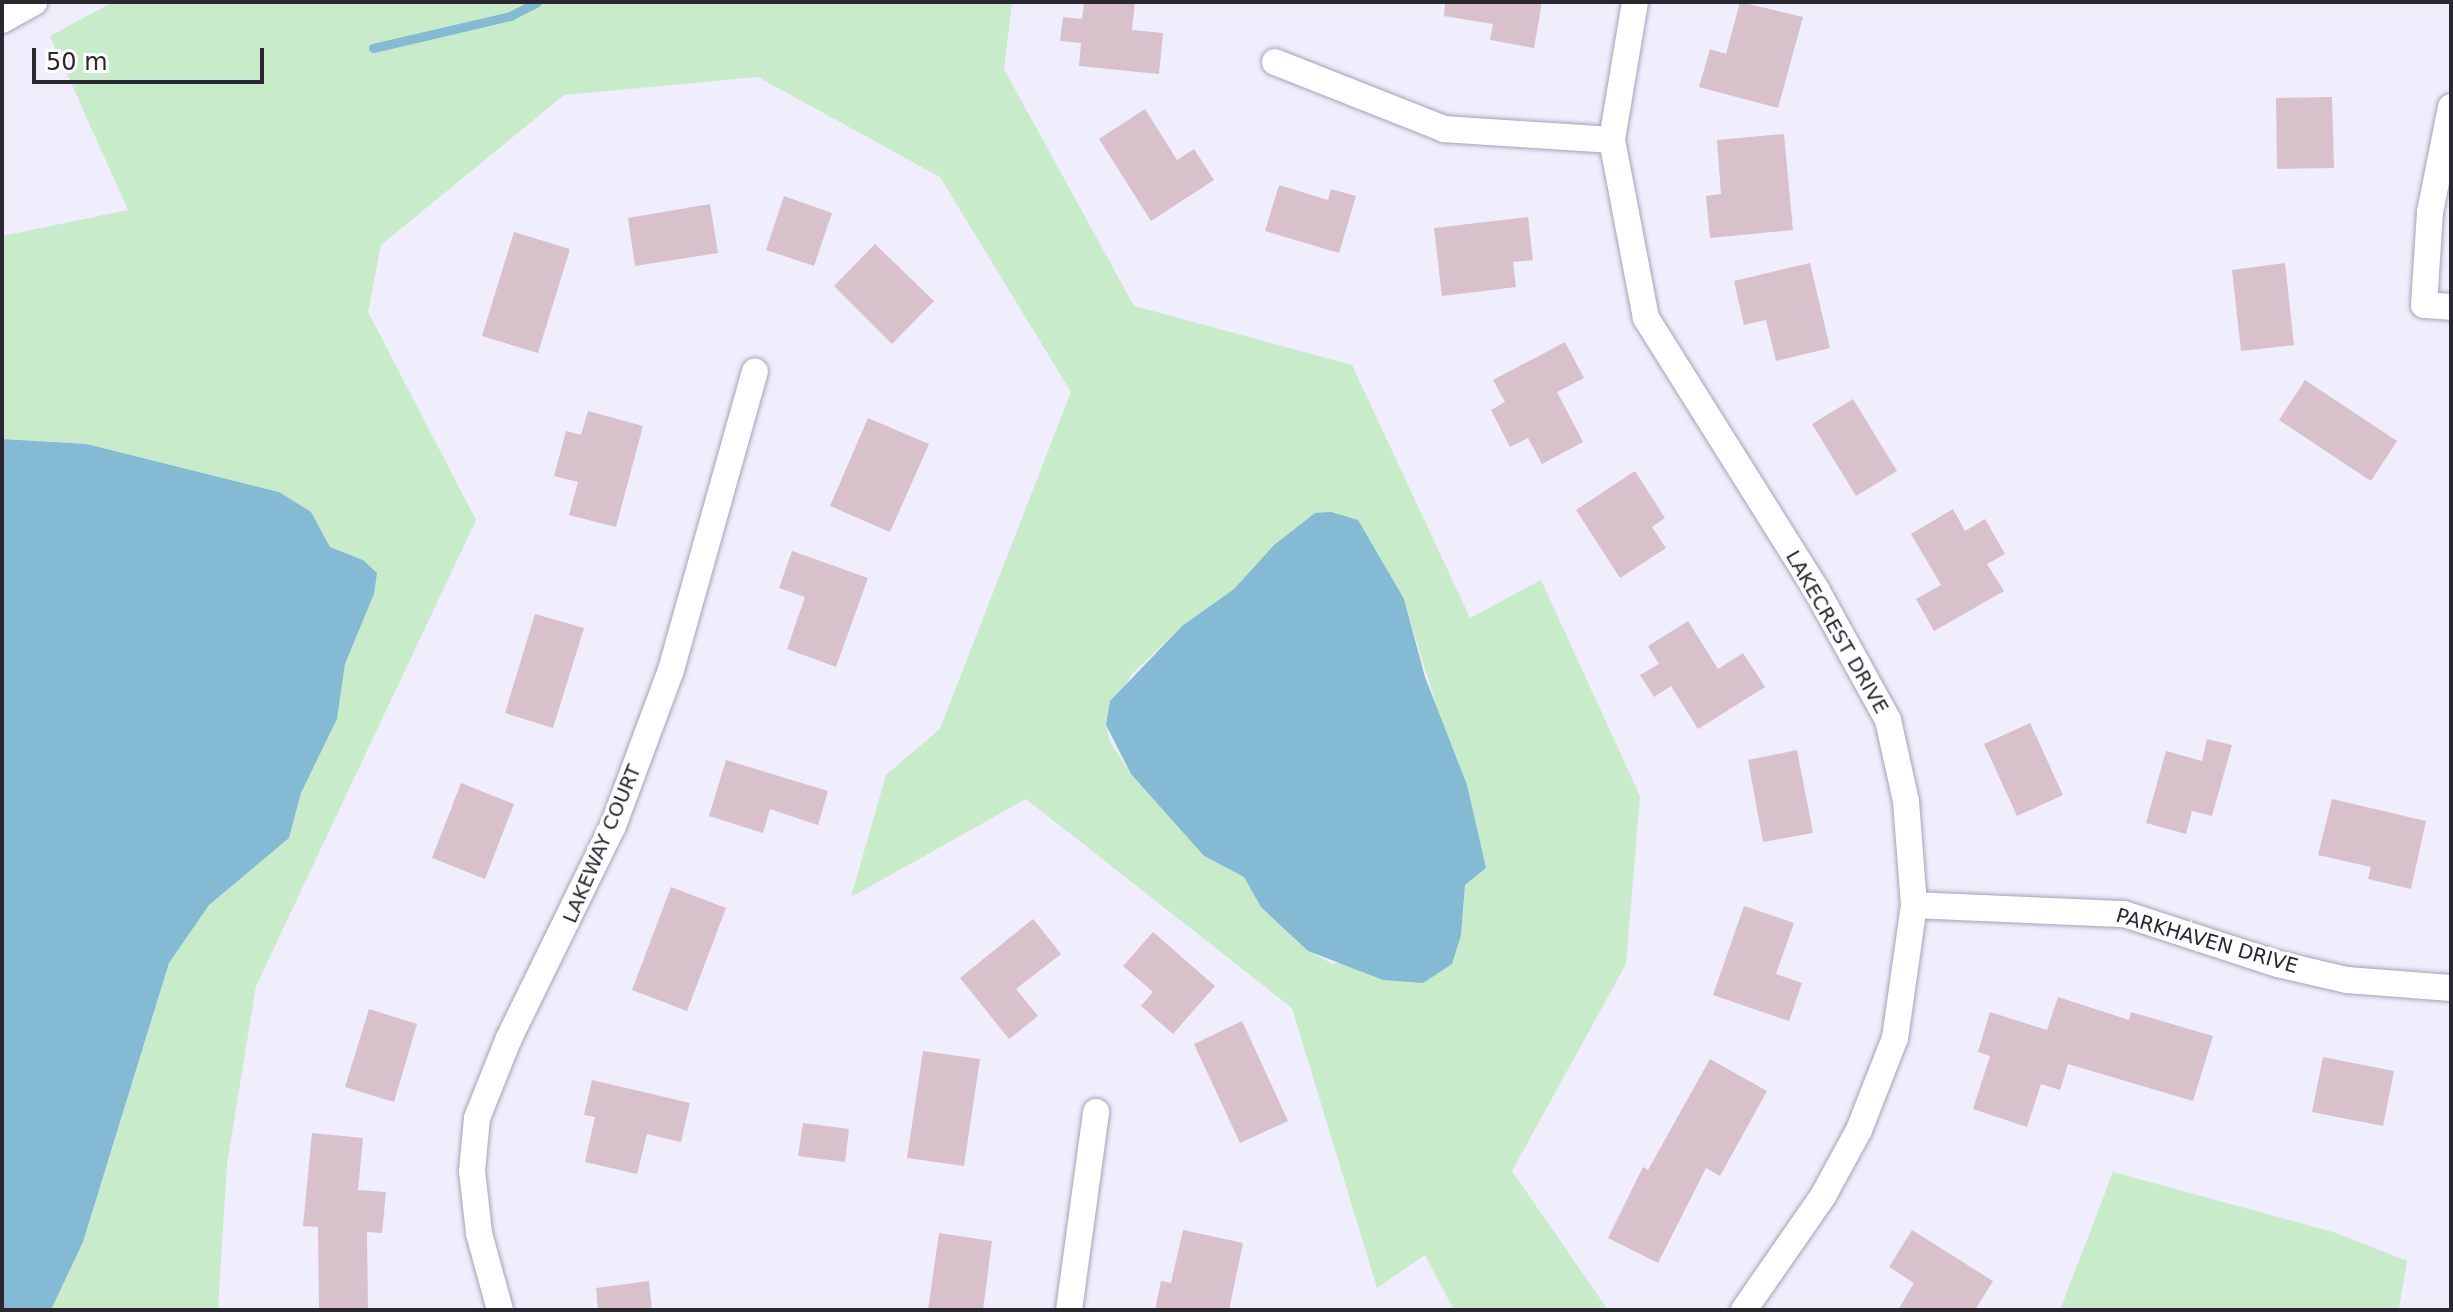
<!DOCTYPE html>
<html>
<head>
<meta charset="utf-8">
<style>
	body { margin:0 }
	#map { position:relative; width:2453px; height:1312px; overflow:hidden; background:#f0edfd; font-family:"DejaVu Sans",sans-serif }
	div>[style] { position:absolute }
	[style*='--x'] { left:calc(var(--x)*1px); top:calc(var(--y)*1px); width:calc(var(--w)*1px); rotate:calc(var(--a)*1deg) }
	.green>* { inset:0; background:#c8ebc9 }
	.water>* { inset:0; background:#84bad3 }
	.stream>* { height:9px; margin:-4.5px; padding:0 4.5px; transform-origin:4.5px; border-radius:4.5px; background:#84bad3 }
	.building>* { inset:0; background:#d8c1cb }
	.roads { filter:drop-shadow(0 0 2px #a6a2b6) drop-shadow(0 0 2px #a6a2b6) }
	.minor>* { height:26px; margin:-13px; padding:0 13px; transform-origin:13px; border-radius:13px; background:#fff }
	span { translate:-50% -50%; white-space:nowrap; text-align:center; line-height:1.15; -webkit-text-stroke:7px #fff; paint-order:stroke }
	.street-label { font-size:20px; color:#29272f }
	.frame { position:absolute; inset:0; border:4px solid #29272f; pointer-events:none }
	.scale { position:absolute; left:32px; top:48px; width:232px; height:36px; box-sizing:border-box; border:4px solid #29272f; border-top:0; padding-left:10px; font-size:24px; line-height:28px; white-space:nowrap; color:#29272f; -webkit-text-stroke:6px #fff; paint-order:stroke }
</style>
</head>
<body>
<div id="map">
	<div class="green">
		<i style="clip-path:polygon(evenodd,113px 2px,1012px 2px,1004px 69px,1134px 306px,1352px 365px,1470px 618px,1541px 580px,1640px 796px,1626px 964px,1512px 1171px,1608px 1310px,1454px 1310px,1425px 1255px,1377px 1288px,1292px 1008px,1026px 799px,851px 897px,886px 775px,940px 729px,1071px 392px,940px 177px,758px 77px,564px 95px,381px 245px,368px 312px,476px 520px,256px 986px,227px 1164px,218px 1310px,51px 1310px,83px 1242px,169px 963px,209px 905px,289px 838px,301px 793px,337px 719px,345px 664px,374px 594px,363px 560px,330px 547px,311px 512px,279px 492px,87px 444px,2px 439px,2px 236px,128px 210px,50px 36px,113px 2px,1274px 545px,1404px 600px,1486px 868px,1465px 885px,1461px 935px,1333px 964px,1308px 951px,1262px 907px,1244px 877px,1204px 856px,1131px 774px,1110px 742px,1106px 725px,1131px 675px,1182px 626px,1234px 589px,1274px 545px)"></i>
		<i style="clip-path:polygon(2113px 1172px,2336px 1233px,2407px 1261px,2399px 1308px,2060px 1310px)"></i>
	</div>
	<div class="water">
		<i style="clip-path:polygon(2px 439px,87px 444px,279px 492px,311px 512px,330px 547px,363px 560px,377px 573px,374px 594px,345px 664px,337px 719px,301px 793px,289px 838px,209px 905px,169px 963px,83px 1242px,51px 1310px,2px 1310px)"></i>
		<i style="clip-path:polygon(1331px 512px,1358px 520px,1404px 599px,1425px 677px,1467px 785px,1486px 868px,1465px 885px,1461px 935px,1452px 964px,1423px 983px,1383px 980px,1308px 951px,1261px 907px,1244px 877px,1204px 856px,1131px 774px,1106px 725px,1110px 701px,1182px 626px,1234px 589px,1274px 545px,1315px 513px)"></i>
	</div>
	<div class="stream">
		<i style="--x:373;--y:48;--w:141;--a:-13.1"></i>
		<i style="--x:510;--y:16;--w:30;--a:-27"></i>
	</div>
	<div class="building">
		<i style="clip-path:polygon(1084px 2px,1135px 2px,1132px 30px,1163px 33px,1159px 74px,1079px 66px,1081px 43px,1060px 41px,1063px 17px,1082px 19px)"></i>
		<i style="clip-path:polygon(1445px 2px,1542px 2px,1534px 48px,1490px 40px,1493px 24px,1444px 16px)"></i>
		<i style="clip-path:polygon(1740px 2px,1803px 17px,1778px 108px,1699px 87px,1710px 49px,1726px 54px)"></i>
		<i style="clip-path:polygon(2332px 97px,2334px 168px,2277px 169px,2276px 98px)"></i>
		<i style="clip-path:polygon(1145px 109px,1177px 160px,1194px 149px,1214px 180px,1151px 221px,1099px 139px)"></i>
		<i style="clip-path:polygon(1784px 134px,1793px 230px,1710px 238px,1706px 196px,1721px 194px,1717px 140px)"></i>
		<i style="clip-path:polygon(1279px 185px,1328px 200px,1331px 189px,1356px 196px,1339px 253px,1265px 231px)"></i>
		<i style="clip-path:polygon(784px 196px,832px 213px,814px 266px,766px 250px)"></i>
		<i style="clip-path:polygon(710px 204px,718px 253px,635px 266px,628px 218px)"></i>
		<i style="clip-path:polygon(1528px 217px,1533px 260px,1513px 262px,1516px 287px,1442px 296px,1434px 228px)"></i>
		<i style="clip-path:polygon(514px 232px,570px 249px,538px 353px,482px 336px)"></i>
		<i style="clip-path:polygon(875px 244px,934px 301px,892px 344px,834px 286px)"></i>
		<i style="clip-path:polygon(1810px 263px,1830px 348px,1776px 361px,1766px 320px,1744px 325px,1734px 281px)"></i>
		<i style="clip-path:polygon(2285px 263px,2294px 345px,2241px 351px,2232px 270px)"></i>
		<i style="clip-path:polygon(1565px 342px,1584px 378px,1557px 392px,1583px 442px,1542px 464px,1528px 438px,1510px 447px,1491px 410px,1505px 402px,1493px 380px)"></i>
		<i style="clip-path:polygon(2305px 380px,2397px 441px,2371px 481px,2279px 420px)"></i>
		<i style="clip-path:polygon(1853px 399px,1897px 471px,1856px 496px,1812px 424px)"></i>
		<i style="clip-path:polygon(588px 411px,643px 426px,616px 527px,569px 515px,578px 482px,554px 476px,566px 431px,581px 435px)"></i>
		<i style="clip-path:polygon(868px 418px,929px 444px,890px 532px,830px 506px)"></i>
		<i style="clip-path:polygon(1635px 471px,1665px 518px,1652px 527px,1666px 548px,1620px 578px,1576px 510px)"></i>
		<i style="clip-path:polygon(1953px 509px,1965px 531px,1985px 519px,2005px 554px,1987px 564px,2004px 591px,1934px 631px,1916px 599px,1941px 585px,1911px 534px)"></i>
		<i style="clip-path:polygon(792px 551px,868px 578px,836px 667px,787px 649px,805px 597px,779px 588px)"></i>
		<i style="clip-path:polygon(535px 614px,584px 628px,553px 728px,505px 713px)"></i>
		<i style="clip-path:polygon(1688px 621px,1718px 669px,1743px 653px,1765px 687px,1698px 729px,1671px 686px,1654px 697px,1640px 675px,1659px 664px,1648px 646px)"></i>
		<i style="clip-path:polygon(2030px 723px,2063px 795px,2017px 816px,1984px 744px)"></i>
		<i style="clip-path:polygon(2207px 739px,2232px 745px,2212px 816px,2192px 811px,2186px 834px,2146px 823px,2166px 751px,2202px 761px)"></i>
		<i style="clip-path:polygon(1797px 750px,1813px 833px,1763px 842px,1748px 760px)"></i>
		<i style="clip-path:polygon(726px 760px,828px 791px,818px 825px,770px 809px,763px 833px,709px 816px)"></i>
		<i style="clip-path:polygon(461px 783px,514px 804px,485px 879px,432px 858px)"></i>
		<i style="clip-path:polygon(2332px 799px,2426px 821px,2411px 889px,2368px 879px,2371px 867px,2318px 855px)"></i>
		<i style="clip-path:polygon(671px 887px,726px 908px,687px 1011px,632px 990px)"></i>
		<i style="clip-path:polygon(1744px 906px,1794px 923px,1776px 974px,1802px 983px,1789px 1021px,1713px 995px)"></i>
		<i style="clip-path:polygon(1033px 919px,1061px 954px,1016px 989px,1038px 1016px,1009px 1039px,960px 978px)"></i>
		<i style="clip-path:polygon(1153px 932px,1215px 986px,1173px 1034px,1141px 1006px,1153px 992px,1123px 966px)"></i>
		<i style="clip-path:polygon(2058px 997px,2129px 1020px,2131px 1012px,2213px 1036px,2193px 1101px,2068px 1064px,2060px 1090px,2041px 1084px,2027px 1127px,1973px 1109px,1990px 1056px,1978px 1052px,1990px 1012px,2047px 1030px)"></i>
		<i style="clip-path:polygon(369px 1009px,417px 1024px,394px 1102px,345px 1087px)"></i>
		<i style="clip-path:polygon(1242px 1021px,1288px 1121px,1240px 1143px,1194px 1044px)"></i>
		<i style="clip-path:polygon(923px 1051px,980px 1059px,964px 1166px,907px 1158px)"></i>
		<i style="clip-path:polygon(2323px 1057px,2394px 1071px,2383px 1126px,2312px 1112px)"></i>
		<i style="clip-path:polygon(1710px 1059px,1767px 1091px,1720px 1176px,1706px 1168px,1658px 1263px,1608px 1238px,1643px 1167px,1648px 1170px)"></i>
		<i style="clip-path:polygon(592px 1080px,690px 1103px,681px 1142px,647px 1134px,637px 1174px,585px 1162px,595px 1117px,584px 1115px)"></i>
		<i style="clip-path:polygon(803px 1123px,849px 1129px,845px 1162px,798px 1156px)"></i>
		<i style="clip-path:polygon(312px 1133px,363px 1138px,358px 1190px,386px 1192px,382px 1233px,367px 1232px,368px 1310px,319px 1310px,318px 1227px,303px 1226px)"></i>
		<i style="clip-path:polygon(1183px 1230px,1243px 1243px,1229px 1310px,1155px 1310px,1161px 1281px,1171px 1283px)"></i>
		<i style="clip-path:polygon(1912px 1230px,1993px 1281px,1975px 1310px,1898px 1310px,1914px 1283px,1889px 1267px)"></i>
		<i style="clip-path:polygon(939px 1233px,992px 1241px,983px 1310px,928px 1310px)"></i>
		<i style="clip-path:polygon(649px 1281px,652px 1310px,598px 1310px,596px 1288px)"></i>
	</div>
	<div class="roads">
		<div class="minor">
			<i style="--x:1635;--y:2;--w:140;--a:99.5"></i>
			<i style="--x:1612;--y:140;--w:181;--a:79.2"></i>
			<i style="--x:1646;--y:318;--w:322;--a:57.9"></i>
			<i style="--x:1817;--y:591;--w:147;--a:61.2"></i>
			<i style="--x:1888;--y:720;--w:83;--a:77.5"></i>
			<i style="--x:1906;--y:801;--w:104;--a:85.6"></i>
			<i style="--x:1914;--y:905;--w:134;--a:98.1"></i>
			<i style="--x:1895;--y:1038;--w:99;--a:111.4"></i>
			<i style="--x:1859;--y:1130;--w:75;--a:118.6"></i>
			<i style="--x:1823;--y:1196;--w:139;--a:124.7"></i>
			<i style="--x:2;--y:20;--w:37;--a:-29"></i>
			<i style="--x:1275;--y:62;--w:182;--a:21.6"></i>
			<i style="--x:1444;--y:129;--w:168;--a:3.7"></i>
			<i style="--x:2451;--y:107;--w:107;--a:101.3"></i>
			<i style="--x:2430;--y:212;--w:93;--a:93.7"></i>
			<i style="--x:2424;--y:305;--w:27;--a:4"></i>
			<i style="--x:1914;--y:905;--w:210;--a:2.5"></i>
			<i style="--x:2124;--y:914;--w:162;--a:18"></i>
			<i style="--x:2278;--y:964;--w:71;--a:13.1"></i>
			<i style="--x:2347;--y:980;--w:104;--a:4.4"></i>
			<i style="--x:500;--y:1310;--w:80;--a:-105.3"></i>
			<i style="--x:479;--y:1233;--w:62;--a:-96.4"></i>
			<i style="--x:472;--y:1171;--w:53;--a:-84.6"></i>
			<i style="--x:477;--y:1118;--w:86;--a:-68.2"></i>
			<i style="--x:509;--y:1038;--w:236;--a:-63.9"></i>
			<i style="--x:613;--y:826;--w:166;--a:-69.6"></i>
			<i style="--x:671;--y:670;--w:310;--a:-74.3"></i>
			<i style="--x:1069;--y:1310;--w:200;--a:-82.2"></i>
		</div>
	</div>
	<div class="street-label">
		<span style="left:1837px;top:632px;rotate:60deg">LAKECREST DRIVE</span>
		<span style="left:602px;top:844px;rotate:-67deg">LAKEWAY COURT</span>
		<span style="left:2207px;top:941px;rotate:16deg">PARKHAVEN DRIVE</span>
	</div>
	<div class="frame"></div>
	<div class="scale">50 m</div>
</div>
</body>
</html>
